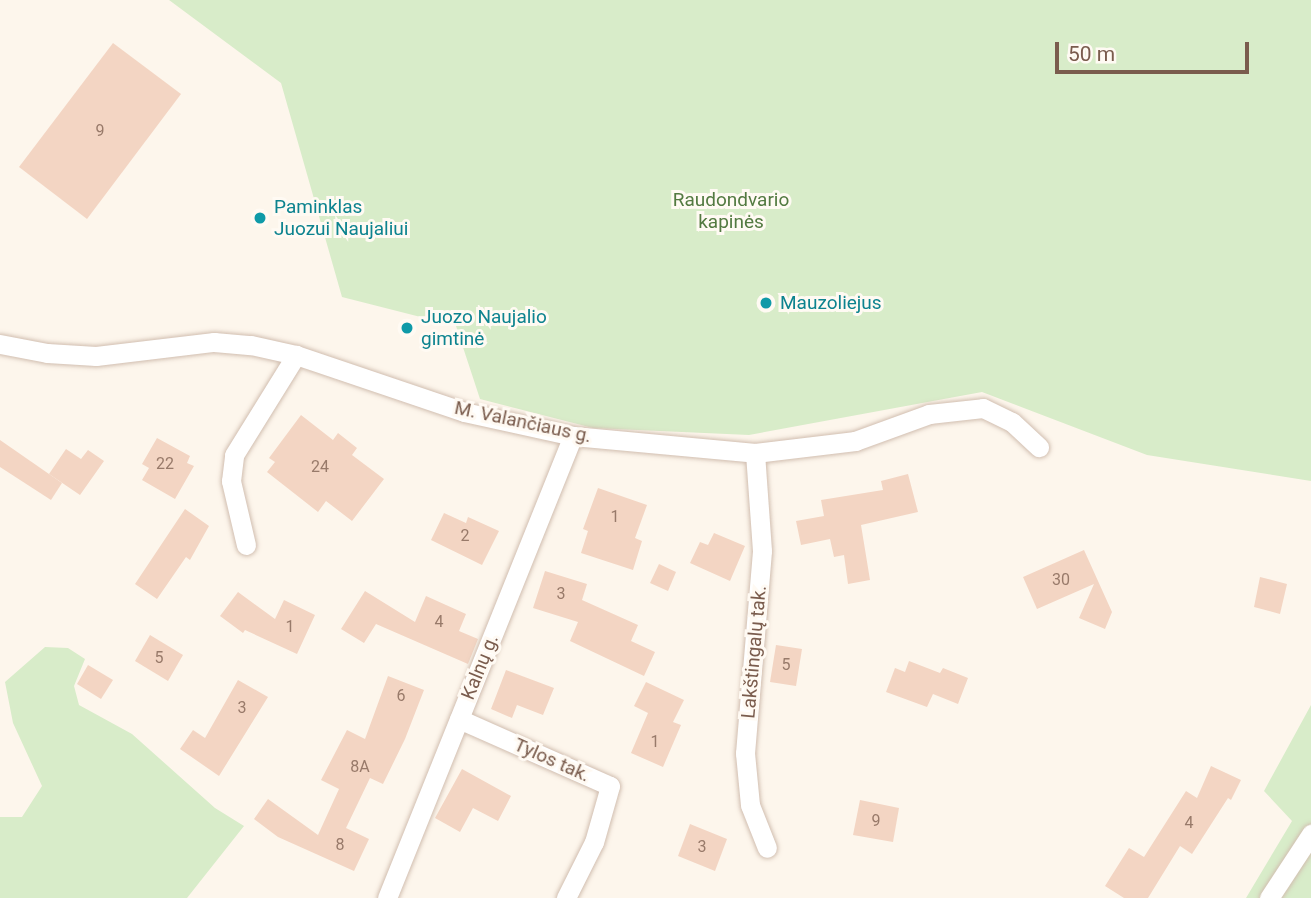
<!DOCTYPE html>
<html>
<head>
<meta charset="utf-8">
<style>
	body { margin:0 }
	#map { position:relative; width:1311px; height:898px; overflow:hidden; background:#fdf6ec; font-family:Roboto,sans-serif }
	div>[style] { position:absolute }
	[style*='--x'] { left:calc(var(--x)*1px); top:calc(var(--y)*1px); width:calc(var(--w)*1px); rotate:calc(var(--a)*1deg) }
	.green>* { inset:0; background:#d8ecc9 }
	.building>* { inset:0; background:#f3d5c3 }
	.roads { filter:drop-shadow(0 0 2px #d1beb0) drop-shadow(0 0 2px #d1beb0) }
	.minor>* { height:19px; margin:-9.5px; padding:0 9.5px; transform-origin:9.5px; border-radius:9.5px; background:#fff }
	.dots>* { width:19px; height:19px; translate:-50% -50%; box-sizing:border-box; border:4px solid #fffaf3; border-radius:50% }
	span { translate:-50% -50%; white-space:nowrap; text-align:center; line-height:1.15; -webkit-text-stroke:6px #fffaf3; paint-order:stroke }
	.number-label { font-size:16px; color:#987a6a }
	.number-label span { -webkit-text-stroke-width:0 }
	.park-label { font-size:19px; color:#537a41 }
	.culture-label { font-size:19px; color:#0d838f }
	.left { translate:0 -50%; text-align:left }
	.street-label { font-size:19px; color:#7a5c4d }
	.scale { position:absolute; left:1055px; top:42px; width:194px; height:32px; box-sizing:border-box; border:4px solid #7a5c4d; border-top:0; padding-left:9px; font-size:21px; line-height:24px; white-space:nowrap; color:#7a5c4d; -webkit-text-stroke:5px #fffaf3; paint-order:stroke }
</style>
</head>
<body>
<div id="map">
	<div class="green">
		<i style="clip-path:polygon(169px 0,1311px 0,1311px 481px,1147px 455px,982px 392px,749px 435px,593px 428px,480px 399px,456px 326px,342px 297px,281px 83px)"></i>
		<i style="clip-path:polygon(45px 647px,68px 648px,85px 659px,74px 686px,79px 705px,132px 734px,215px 808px,244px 826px,187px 898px,0 898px,0 817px,22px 817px,42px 786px,13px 723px,5px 682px)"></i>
		<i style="clip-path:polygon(1311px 705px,1311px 898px,1246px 898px,1292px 821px,1264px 791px)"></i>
	</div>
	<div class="building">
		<i style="clip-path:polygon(113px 43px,181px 94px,87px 219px,19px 167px)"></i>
		<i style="clip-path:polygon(301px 415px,333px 440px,338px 433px,357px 448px,352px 455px,384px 479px,352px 521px,326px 501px,318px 512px,267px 472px,275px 462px,269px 458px)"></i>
		<i style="clip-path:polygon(157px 438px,190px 456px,187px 463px,194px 466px,175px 499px,142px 480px,149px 468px,142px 464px)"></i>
		<i style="clip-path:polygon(0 440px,62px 483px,51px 500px,0 467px)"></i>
		<i style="clip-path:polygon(66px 449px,81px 459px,88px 450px,104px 461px,80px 495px,49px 474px)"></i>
		<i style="clip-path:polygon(908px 474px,918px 512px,861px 525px,870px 580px,848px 584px,844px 555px,834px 557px,830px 539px,801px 545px,796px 521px,824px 516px,821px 500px,883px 490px,881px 481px)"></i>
		<i style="clip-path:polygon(598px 488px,647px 505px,635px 538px,642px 541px,633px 570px,581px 553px,588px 531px,583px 529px)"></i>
		<i style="clip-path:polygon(185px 509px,209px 526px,190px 560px,186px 557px,157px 599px,135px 584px)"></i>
		<i style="clip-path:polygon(444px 513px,466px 523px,468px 517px,499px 531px,482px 565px,431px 540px)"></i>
		<i style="clip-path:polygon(714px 533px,745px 546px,730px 581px,690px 563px,700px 542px,708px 545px)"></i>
		<i style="clip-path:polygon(1084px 550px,1112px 612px,1105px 629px,1079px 618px,1094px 584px,1037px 609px,1023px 577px)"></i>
		<i style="clip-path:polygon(659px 564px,676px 572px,668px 591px,650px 583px)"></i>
		<i style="clip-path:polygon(545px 571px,587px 584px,582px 600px,638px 625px,631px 641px,655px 652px,644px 676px,570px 641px,578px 622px,533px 608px)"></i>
		<i style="clip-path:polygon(1260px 577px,1287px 584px,1280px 614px,1254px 607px)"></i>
		<i style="clip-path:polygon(365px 591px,415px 622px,426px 596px,466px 614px,459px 631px,478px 639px,468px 664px,376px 624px,364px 643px,341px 629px)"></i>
		<i style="clip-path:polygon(238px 592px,275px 619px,284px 600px,315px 615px,297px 654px,245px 630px,243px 633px,220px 616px)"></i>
		<i style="clip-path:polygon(150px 635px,183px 655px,168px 681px,135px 661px)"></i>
		<i style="clip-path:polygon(776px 645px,802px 649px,796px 686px,770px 682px)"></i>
		<i style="clip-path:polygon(909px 661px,940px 673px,943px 668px,968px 678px,958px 704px,933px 694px,927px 707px,886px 692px,895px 668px,905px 672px)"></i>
		<i style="clip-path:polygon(88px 665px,113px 680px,101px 699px,77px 684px)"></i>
		<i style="clip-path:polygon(506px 670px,554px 688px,543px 715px,517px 705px,512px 718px,491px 709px)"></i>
		<i style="clip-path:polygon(388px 676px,424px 690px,405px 739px,383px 784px,370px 778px,346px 828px,369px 839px,354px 871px,278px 837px,254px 819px,268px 799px,318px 835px,339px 789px,321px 780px,347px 730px,365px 739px)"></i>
		<i style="clip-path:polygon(238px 680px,268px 697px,219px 776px,180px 749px,193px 730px,205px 738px)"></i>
		<i style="clip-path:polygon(646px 682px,684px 700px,673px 722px,681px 725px,663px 767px,631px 753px,648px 713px,634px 706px)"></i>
		<i style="clip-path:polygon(1211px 766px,1241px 780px,1231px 800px,1228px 798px,1192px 854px,1180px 846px,1148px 898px,1124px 898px,1105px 886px,1129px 848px,1144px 857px,1186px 791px,1197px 798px)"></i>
		<i style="clip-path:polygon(462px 769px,511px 796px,498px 821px,473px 808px,460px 832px,435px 818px)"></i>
		<i style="clip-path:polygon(860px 800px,899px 808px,893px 842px,853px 835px)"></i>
		<i style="clip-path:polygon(690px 824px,727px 839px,715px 871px,678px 856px)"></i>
	</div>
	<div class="roads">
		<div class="minor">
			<i style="--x:0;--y:344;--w:48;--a:10.8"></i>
			<i style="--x:47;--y:353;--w:49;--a:3.5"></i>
			<i style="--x:96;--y:356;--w:119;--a:-6.8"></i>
			<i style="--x:214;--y:342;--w:37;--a:5"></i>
			<i style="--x:251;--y:345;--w:46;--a:12.5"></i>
			<i style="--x:296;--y:355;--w:177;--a:18.7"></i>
			<i style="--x:464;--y:412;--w:112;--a:12.4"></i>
			<i style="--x:573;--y:436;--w:183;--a:5.3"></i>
			<i style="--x:755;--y:453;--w:101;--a:-6.8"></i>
			<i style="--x:855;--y:441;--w:79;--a:-20"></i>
			<i style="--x:929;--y:414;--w:54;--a:-6.3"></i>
			<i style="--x:983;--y:408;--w:32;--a:26"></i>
			<i style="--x:1012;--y:422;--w:37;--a:43"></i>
			<i style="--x:755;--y:453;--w:98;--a:85.9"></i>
			<i style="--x:762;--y:551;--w:203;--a:94.8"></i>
			<i style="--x:745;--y:753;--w:52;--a:84.5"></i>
			<i style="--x:750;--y:805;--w:46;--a:68.4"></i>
			<i style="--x:246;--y:545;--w:66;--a:-103.2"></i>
			<i style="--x:231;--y:481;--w:26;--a:-83"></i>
			<i style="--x:234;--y:455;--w:118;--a:-58.2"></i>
			<i style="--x:459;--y:719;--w:165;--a:23.9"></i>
			<i style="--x:610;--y:786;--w:58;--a:105.9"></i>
			<i style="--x:594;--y:842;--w:63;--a:116.6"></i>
			<i style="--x:387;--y:898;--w:498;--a:-68.1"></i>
			<i style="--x:1269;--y:898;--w:77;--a:-56.7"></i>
		</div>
	</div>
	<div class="dots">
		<i style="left:260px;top:218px;background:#0f9aa8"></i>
		<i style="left:766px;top:303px;background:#0f9aa8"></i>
		<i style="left:407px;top:328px;background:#0f9aa8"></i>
	</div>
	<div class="number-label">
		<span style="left:100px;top:131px">9</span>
		<span style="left:165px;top:464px">22</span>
		<span style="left:320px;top:467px">24</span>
		<span style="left:615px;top:517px">1</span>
		<span style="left:465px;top:536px">2</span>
		<span style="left:1061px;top:580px">30</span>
		<span style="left:561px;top:594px">3</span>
		<span style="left:439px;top:622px">4</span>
		<span style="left:290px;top:627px">1</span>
		<span style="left:159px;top:658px">5</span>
		<span style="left:786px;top:665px">5</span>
		<span style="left:401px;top:696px">6</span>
		<span style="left:242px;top:708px">3</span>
		<span style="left:655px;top:742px">1</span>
		<span style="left:360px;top:767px">8A</span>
		<span style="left:876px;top:821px">9</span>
		<span style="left:1189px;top:823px">4</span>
		<span style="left:340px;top:845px">8</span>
		<span style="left:702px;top:847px">3</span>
	</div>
	<div class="park-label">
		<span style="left:731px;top:211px">Raudondvario<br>kapinės</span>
	</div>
	<div class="culture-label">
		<span class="left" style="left:274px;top:218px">Paminklas<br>Juozui Naujaliui</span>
		<span class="left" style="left:780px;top:303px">Mauzoliejus</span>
		<span class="left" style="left:421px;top:328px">Juozo Naujalio<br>gimtinė</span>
	</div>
	<div class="street-label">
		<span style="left:523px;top:422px;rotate:12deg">M. Valančiaus g.</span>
		<span style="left:754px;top:652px;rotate:-85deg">Lakštingalų tak.</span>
		<span style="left:480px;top:667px;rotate:-68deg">Kalnų g.</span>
		<span style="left:552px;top:760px;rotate:24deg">Tylos tak.</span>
	</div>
	<div class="scale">50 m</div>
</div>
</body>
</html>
